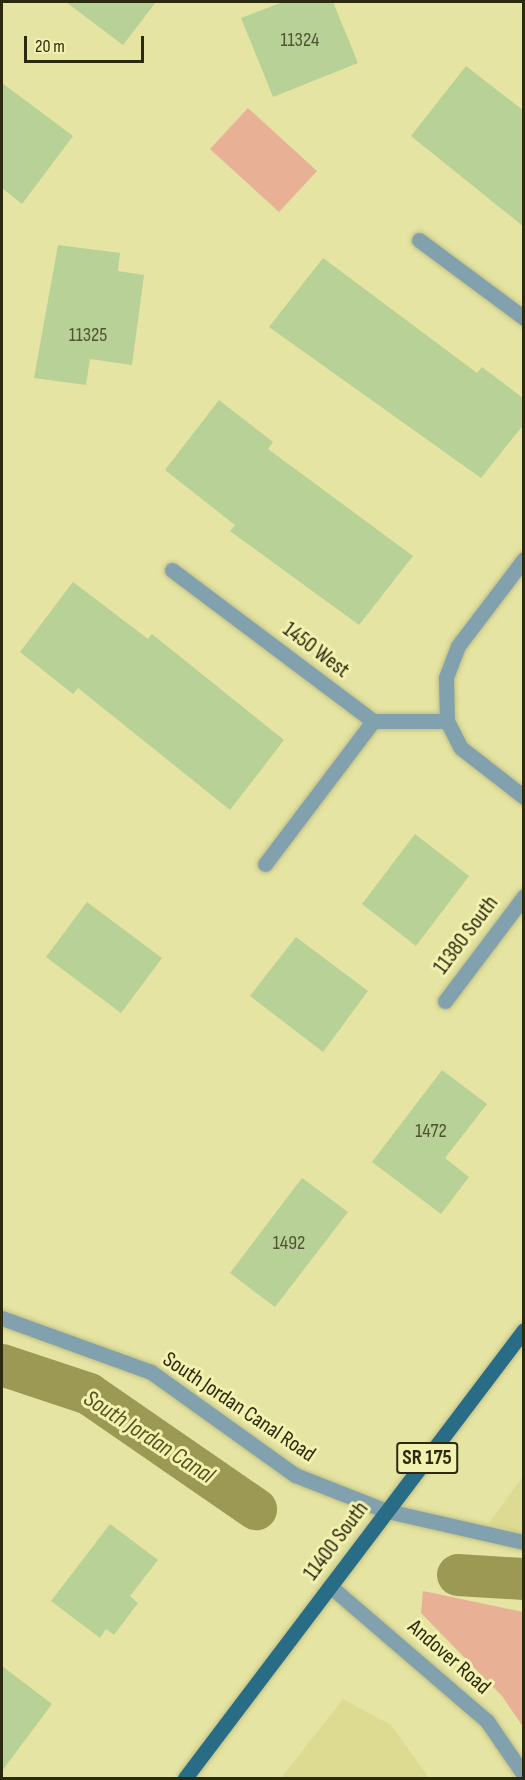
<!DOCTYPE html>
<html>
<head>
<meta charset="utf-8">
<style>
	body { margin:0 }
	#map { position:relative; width:525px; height:1780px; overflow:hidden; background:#e5e4a2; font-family:"Sofia Sans Condensed",sans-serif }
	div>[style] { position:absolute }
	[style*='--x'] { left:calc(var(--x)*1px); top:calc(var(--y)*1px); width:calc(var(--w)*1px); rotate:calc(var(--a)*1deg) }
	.built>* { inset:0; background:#dddb91 }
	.green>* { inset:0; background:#e8b196 }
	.canal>* { height:42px; margin:-21px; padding:0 21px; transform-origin:21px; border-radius:21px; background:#9c9955 }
	.building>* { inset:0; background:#b8d196 }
	.roads { filter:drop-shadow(0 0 2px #c0bf85) drop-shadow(0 0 2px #c0bf85) }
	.lane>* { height:15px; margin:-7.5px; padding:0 7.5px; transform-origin:7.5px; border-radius:7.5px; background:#81a1af }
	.street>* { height:15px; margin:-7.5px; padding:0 7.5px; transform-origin:7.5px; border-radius:7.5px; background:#81a1af }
	.primary>* { height:15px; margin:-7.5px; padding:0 7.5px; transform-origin:7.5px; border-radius:7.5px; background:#296c85 }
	span { translate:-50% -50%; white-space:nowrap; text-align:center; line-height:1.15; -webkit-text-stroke:6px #f3f1af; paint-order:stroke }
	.number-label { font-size:20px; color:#4e5431 }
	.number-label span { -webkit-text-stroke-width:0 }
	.shield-label span { padding:2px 4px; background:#f3f1af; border:2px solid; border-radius:4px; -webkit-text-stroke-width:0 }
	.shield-label { font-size:21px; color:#2b2a0f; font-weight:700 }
	.street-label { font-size:22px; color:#2b2a0f }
	.water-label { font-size:24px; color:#54521e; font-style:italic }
	.frame { position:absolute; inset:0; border:3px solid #2b2a0f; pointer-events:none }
	.scale { position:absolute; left:24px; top:36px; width:120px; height:27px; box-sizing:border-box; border:3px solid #2b2a0f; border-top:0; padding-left:8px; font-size:18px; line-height:21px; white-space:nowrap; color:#2b2a0f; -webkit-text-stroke:4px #f3f1af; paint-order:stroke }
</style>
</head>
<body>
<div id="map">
	<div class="built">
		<i style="clip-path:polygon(523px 1476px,523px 1534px,489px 1523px)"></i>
		<i style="clip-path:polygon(343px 1699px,391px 1725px,429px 1778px,281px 1778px)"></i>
	</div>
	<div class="green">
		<i style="clip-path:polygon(248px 108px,317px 171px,279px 212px,210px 149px)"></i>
		<i style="clip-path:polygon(423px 1591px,523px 1612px,523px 1727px,502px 1696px,421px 1613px)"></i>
	</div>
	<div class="canal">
		<i style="--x:2;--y:1365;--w:92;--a:18.4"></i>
		<i style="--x:89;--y:1394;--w:203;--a:34.6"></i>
		<i style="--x:458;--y:1575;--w:66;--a:3.5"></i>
	</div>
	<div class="building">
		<i style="clip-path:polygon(66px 2px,156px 2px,123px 45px)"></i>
		<i style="clip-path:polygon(283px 2px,333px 2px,358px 63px,273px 97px,241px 18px)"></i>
		<i style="clip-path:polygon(466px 66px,524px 111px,524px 227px,411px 136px)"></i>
		<i style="clip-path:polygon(2px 83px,73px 136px,22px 204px,2px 188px)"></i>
		<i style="clip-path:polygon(58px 245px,120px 253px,118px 271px,144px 275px,132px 365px,90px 359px,86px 385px,34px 378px)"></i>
		<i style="clip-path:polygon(323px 258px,477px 373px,482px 367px,524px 399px,524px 424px,481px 478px,269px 327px)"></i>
		<i style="clip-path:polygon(219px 400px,273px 442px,268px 449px,413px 556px,359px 625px,230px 531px,235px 525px,165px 470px)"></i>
		<i style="clip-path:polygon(73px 582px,148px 639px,152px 634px,284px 740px,230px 810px,78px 688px,73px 694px,20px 652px)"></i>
		<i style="clip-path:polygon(415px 834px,469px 876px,416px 946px,362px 904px)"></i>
		<i style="clip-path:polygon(87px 902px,162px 958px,121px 1013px,46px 957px)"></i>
		<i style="clip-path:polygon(296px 937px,368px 991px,323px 1052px,250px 996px)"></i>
		<i style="clip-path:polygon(442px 1070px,487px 1104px,445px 1158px,469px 1177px,441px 1214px,372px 1162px)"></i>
		<i style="clip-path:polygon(302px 1178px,348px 1212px,275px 1307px,230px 1273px)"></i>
		<i style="clip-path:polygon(110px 1524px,158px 1560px,130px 1596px,138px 1603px,114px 1635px,106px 1629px,100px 1638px,51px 1601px)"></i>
		<i style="clip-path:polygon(2px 1666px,52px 1704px,2px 1771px)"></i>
	</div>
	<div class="roads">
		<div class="lane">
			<i style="--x:265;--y:864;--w:179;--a:-52.9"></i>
			<i style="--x:445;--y:1001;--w:131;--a:-53"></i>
			<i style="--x:2;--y:1318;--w:158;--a:19.9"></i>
			<i style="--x:151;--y:1372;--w:177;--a:35.6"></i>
			<i style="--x:295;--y:1475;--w:99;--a:21.4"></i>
			<i style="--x:387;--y:1511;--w:140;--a:12.8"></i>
		</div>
		<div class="street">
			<i style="--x:419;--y:240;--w:131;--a:36.6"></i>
			<i style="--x:524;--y:559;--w:109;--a:127.2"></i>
			<i style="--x:458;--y:646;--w:34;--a:111"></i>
			<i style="--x:446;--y:678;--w:43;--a:88.7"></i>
			<i style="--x:447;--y:721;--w:30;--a:63"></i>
			<i style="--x:461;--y:748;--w:80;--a:37.9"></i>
			<i style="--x:172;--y:570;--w:251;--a:36.9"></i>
			<i style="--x:373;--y:721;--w:74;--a:0"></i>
			<i style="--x:330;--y:1586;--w:207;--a:40.7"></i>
			<i style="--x:487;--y:1721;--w:65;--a:55.6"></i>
		</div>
		<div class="primary">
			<i style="--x:185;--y:1778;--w:562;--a:-52.89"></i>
		</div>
	</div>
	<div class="number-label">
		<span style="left:300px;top:40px">11324</span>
		<span style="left:88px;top:335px">11325</span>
		<span style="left:431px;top:1131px">1472</span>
		<span style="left:289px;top:1243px">1492</span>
	</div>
	<div class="shield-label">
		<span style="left:427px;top:1458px">SR 175</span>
	</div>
	<div class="street-label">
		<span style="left:316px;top:650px;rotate:37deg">1450 West</span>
		<span style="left:466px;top:935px;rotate:-53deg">11380 South</span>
		<span style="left:239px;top:1407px;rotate:34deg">South Jordan Canal Road</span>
		<span style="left:336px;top:1541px;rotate:-53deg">11400 South</span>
		<span style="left:449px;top:1657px;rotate:41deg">Andover Road</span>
	</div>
	<div class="water-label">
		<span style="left:149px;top:1437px;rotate:33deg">South Jordan Canal</span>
	</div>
	<div class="frame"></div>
	<div class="scale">20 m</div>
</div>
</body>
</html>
